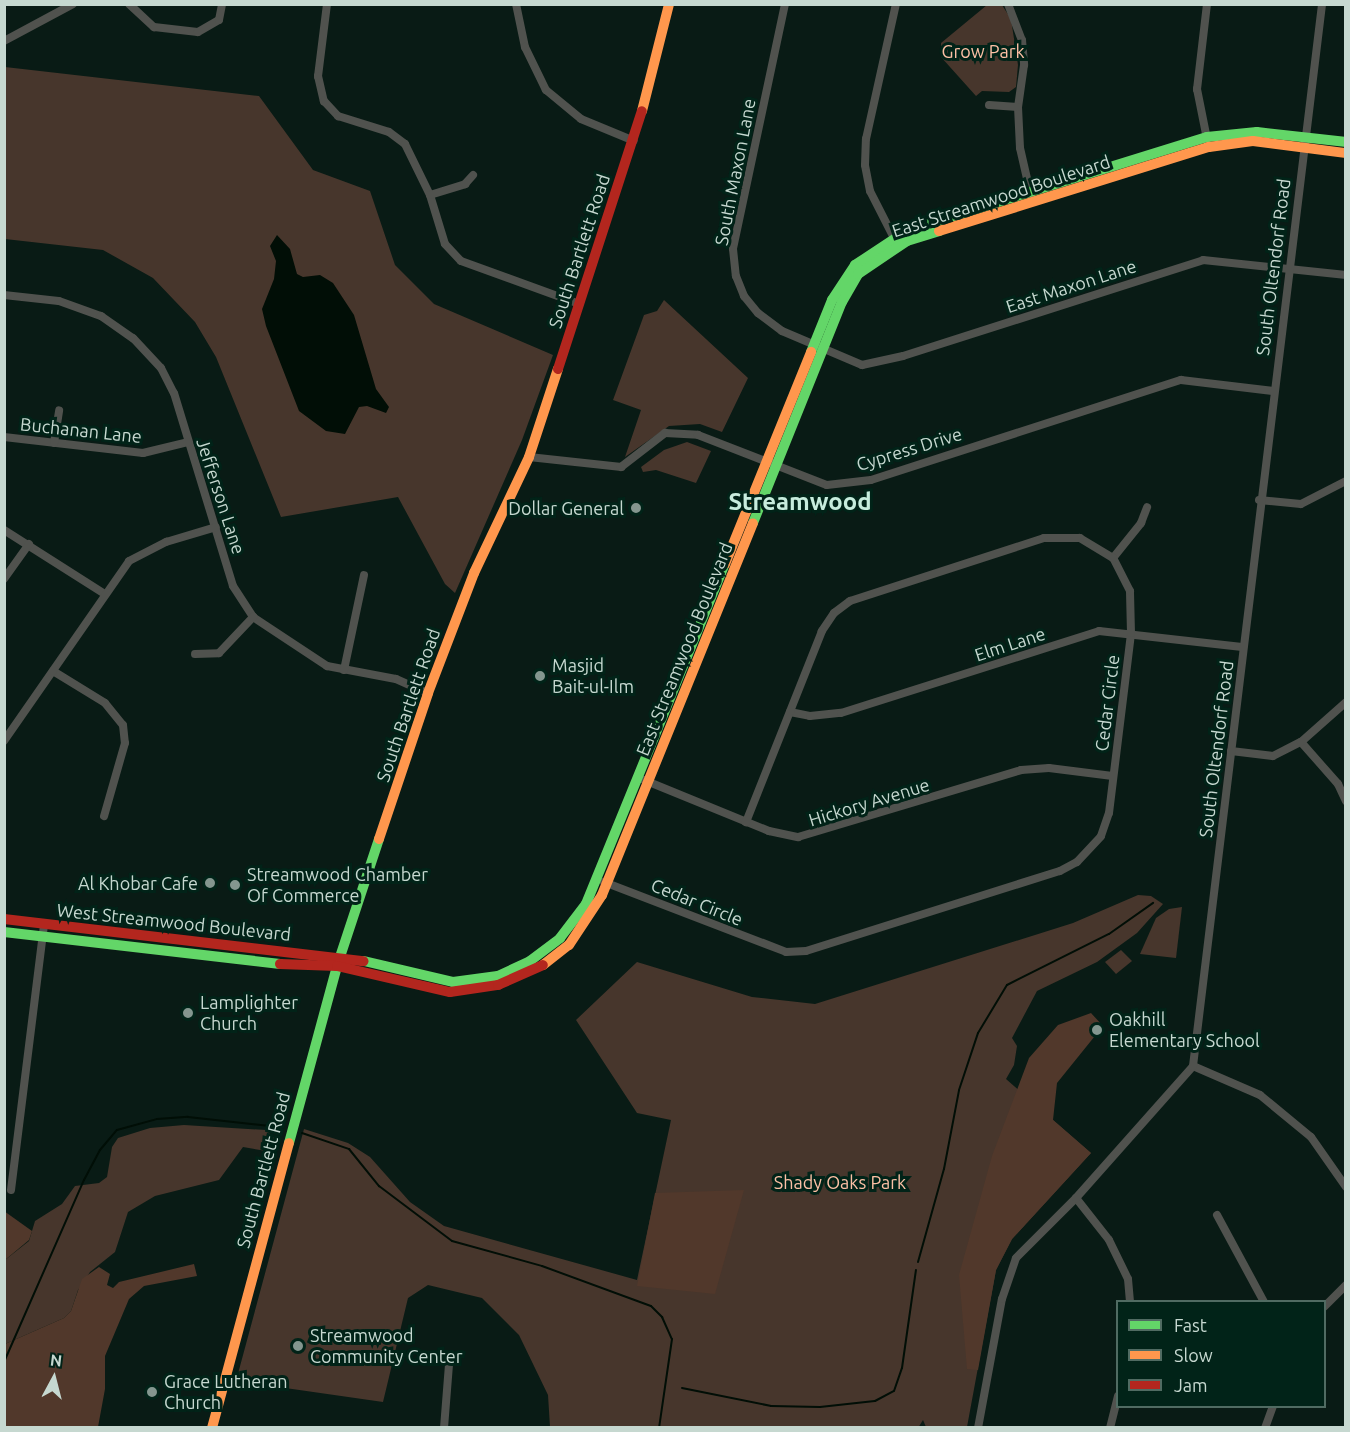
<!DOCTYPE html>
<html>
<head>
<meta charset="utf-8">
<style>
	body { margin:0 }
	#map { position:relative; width:1350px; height:1432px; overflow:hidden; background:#091b15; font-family:Ubuntu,sans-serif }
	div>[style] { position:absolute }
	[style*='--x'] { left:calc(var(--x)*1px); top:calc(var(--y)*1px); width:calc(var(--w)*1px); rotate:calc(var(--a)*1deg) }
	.green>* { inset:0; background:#47362c }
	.forest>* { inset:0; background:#51382b }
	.water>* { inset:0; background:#010e06 }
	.stream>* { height:2px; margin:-1px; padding:0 1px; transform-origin:1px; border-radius:1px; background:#010e06 }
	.street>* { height:8px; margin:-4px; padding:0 4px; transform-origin:4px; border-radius:4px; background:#50524e }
	.fast>* { height:10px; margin:-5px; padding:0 5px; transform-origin:5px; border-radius:5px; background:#63d668 }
	.slow>* { height:10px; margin:-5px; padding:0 5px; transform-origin:5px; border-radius:5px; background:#ff974d }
	.jam>* { height:10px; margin:-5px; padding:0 5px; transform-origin:5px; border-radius:5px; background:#b3261e }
	.dots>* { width:16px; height:16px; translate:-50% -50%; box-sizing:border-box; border:3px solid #012318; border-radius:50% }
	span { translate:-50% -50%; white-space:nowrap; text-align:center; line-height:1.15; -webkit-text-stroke:6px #012318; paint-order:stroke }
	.park-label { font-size:18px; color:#fcc0a5 }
	.street-label { font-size:18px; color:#c6d8d0 }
	.poi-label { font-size:18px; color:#c6d8d0 }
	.right { translate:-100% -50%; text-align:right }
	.left { translate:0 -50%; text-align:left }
	.district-label { font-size:24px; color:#c7ecdd; font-weight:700 }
	.frame { position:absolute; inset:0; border:6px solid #c6d8d0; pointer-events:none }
	.legend { position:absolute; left:1116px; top:1300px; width:210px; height:108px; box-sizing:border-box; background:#012318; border:2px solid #506b62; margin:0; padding:8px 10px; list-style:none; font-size:18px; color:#c6d8d0 }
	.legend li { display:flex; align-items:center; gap:12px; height:30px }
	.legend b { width:30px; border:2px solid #506b62 }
	.north { position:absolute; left:24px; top:1348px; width:60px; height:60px; -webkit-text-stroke:4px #012318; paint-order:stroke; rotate:7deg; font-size:16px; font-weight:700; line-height:24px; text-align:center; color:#c6d8d0 }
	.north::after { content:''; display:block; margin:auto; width:21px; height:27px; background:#c6d8d0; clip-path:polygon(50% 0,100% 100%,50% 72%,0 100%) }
</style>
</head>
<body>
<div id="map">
	<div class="green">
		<i style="clip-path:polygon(987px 5px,1002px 5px,1011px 19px,1018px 65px,1016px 87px,1009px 92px,982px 91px,976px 96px,941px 57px,941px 43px)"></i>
		<i style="clip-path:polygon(5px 67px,259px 96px,313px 170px,370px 191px,395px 265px,434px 304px,553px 355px,522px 440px,455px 593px,445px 584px,398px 497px,281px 517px,216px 357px,195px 322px,153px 278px,103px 250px,5px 239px)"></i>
		<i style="clip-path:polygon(664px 300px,748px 378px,722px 432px,700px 424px,669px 426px,625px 457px,641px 410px,613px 400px,644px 315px,657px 311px)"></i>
		<i style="clip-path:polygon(687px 442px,711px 451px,696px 483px,656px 470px,643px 472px,641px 467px,664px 450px)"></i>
		<i style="clip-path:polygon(1138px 895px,1151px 896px,1163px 904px,1137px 933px,1097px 962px,1037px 991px,1012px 1038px,1017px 1046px,1014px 1065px,1006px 1079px,1091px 1153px,1012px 1239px,996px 1270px,967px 1427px,926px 1427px,923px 1420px,918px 1428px,550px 1427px,548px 1395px,519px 1335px,482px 1298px,428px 1285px,408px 1298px,383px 1402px,236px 1381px,304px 1129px,348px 1143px,370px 1157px,410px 1202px,444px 1226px,637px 1280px,671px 1120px,637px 1113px,576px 1020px,637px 962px,752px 997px,815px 1004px,1073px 923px)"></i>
		<i style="clip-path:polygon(1182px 907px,1176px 958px,1140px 954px,1156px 918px,1169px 909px)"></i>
		<i style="clip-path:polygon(1121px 950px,1132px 961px,1116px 974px,1105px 962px)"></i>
		<i style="clip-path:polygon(184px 1125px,266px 1130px,274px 1138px,272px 1152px,243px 1147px,219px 1180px,155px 1196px,128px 1212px,115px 1252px,90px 1272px,78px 1290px,71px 1311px,64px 1318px,5px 1344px,5px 1260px,29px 1241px,35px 1221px,62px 1204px,75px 1186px,99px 1183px,107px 1177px,112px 1147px,118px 1138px,150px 1128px)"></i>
	</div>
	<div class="forest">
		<i style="clip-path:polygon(1091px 1013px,1103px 1026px,1057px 1083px,1053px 1120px,1091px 1153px,1012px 1239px,996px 1270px,978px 1370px,967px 1369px,959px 1275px,992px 1156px,1029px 1058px,1058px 1025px)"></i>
		<i style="clip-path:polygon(744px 1190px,715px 1294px,637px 1286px,655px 1193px)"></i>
		<i style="clip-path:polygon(4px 1211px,32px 1231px,29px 1240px,5px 1260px)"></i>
		<i style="clip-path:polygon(194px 1264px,197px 1276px,144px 1286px,129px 1299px,105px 1356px,105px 1389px,98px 1427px,5px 1427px,5px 1344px,64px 1318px,71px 1311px,82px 1279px,99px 1267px,110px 1274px,107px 1285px,113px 1288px,119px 1282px)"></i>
	</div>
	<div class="water">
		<i style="clip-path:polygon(277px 235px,290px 249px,297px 274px,303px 277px,320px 275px,333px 283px,354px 315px,376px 389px,389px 407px,386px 413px,367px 406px,359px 407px,345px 434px,326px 431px,299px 411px,266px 326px,262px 309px,274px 279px,276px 261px,270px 246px)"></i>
	</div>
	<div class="stream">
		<i style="--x:302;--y:1133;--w:50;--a:18.8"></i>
		<i style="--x:349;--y:1149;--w:48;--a:51"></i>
		<i style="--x:379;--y:1186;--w:91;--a:37"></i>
		<i style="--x:452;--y:1241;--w:93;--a:15.5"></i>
		<i style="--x:542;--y:1266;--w:116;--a:20.2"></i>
		<i style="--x:651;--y:1306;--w:16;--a:45"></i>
		<i style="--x:662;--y:1317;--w:24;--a:66"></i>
		<i style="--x:672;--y:1339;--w:90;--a:98.3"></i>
		<i style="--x:918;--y:1262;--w:97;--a:-74.4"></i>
		<i style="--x:944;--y:1169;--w:80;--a:-79.2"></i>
		<i style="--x:959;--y:1090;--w:60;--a:-71.6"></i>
		<i style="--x:978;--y:1033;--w:56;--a:-58.9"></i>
		<i style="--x:1007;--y:985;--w:114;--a:-26.6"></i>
		<i style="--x:1109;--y:934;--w:54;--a:-35.2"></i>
		<i style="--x:4;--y:1362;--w:199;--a:-66.3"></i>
		<i style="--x:84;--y:1180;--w:34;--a:-62"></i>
		<i style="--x:100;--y:1150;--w:26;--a:-50"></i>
		<i style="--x:117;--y:1130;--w:41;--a:-15.4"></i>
		<i style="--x:157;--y:1119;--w:31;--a:-4"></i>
		<i style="--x:188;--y:1117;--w:91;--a:6.3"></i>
		<i style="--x:682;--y:1388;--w:91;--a:11.4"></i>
		<i style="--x:771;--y:1406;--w:49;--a:1.2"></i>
		<i style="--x:820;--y:1407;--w:55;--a:-6.2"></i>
		<i style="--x:875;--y:1401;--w:21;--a:-28"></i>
		<i style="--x:894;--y:1391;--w:24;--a:-71"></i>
		<i style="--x:902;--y:1368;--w:99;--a:-81.9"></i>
	</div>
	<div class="street">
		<i style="--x:129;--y:4;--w:34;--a:43"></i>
		<i style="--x:154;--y:27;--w:44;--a:6.5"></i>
		<i style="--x:198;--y:32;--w:24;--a:-30"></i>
		<i style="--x:219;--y:20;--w:16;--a:-79"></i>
		<i style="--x:327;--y:4;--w:73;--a:97.1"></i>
		<i style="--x:318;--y:76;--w:26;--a:77"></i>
		<i style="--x:324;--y:101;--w:21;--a:47"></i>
		<i style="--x:338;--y:116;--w:53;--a:17.4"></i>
		<i style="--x:389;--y:132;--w:20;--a:37"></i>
		<i style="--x:405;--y:144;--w:57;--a:63.9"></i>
		<i style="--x:430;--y:195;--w:51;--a:73"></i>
		<i style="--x:445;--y:244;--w:23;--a:47"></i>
		<i style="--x:461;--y:261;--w:126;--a:20"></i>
		<i style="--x:516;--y:4;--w:44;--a:78.2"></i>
		<i style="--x:525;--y:47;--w:48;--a:64"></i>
		<i style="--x:546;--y:90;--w:45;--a:39.6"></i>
		<i style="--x:581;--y:119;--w:57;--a:22.5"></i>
		<i style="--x:785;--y:4;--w:250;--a:102"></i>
		<i style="--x:733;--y:249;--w:27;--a:84"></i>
		<i style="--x:736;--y:276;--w:22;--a:68"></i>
		<i style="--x:744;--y:296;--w:22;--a:51"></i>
		<i style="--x:758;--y:313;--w:30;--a:37"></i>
		<i style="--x:782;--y:331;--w:87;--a:23"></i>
		<i style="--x:862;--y:365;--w:42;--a:-12.4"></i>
		<i style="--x:903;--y:356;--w:315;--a:-17.7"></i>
		<i style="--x:1203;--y:260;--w:144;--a:6"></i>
		<i style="--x:1008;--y:4;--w:39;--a:69"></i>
		<i style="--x:1022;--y:40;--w:25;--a:85"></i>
		<i style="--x:1024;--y:65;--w:42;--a:98.1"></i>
		<i style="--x:1018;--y:107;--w:41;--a:87.2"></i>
		<i style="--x:1020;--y:148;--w:49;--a:77.1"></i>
		<i style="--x:1207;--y:4;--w:86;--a:96.7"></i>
		<i style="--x:1197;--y:89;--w:51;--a:78.7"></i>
		<i style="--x:4;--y:41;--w:78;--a:-28.2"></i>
		<i style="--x:989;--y:105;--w:29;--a:4"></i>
		<i style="--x:430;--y:195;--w:37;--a:-17"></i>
		<i style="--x:465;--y:184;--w:12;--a:-48"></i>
		<i style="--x:896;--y:242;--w:57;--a:-117"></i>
		<i style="--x:870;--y:191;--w:26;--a:-101"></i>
		<i style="--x:865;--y:165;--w:26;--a:-88"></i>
		<i style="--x:866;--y:139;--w:138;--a:-77.5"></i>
		<i style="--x:4;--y:295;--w:55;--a:6.2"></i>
		<i style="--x:59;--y:301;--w:45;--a:19.7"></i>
		<i style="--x:101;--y:316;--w:39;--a:35"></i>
		<i style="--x:133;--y:338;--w:41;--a:47"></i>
		<i style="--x:161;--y:368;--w:28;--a:63"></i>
		<i style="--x:174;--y:393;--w:202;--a:73"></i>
		<i style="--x:233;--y:586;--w:37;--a:57"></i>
		<i style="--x:253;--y:617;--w:89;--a:33.5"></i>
		<i style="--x:327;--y:666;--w:70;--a:10.7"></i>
		<i style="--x:396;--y:679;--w:35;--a:24"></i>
		<i style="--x:4;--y:437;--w:140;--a:6.6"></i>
		<i style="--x:143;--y:453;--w:46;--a:-13.7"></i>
		<i style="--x:54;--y:443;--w:33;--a:-81"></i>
		<i style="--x:529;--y:457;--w:93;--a:6.2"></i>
		<i style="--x:621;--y:467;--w:56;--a:-37.7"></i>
		<i style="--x:665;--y:433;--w:33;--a:3"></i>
		<i style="--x:698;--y:435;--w:138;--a:21.2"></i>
		<i style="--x:827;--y:485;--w:44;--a:-6.5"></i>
		<i style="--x:871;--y:480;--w:326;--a:-17.9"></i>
		<i style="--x:1181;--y:380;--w:93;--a:6.8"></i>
		<i style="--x:1259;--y:500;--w:42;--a:5.4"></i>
		<i style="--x:1301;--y:504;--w:51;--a:-27.1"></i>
		<i style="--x:4;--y:530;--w:120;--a:32.4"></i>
		<i style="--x:1113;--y:558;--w:45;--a:-51.3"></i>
		<i style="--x:1141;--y:523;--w:17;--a:-69"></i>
		<i style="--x:4;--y:579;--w:43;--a:-54.5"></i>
		<i style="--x:195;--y:654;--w:24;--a:-2"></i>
		<i style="--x:219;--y:653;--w:50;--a:-46.6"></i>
		<i style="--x:344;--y:670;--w:97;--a:-78.1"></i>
		<i style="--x:53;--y:671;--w:61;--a:31.6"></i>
		<i style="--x:105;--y:703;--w:28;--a:51"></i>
		<i style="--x:123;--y:725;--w:18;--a:84"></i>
		<i style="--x:125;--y:743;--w:76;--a:106"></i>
		<i style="--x:790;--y:712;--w:20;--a:11"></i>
		<i style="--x:810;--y:716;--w:31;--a:-6"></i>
		<i style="--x:841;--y:713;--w:271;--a:-17.6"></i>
		<i style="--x:1099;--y:631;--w:144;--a:6.4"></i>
		<i style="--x:4;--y:741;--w:219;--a:-55.2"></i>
		<i style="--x:129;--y:561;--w:42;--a:-27.2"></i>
		<i style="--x:166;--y:542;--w:52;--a:-16.7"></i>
		<i style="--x:1301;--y:742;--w:56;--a:48.6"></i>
		<i style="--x:1338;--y:784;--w:19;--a:65"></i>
		<i style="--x:1231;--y:751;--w:42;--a:6.8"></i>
		<i style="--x:1273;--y:756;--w:31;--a:-27"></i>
		<i style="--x:1301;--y:742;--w:60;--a:-41.6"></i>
		<i style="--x:644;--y:780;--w:135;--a:22.2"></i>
		<i style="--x:769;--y:831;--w:30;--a:12"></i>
		<i style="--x:798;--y:837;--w:233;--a:-16.7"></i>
		<i style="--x:1021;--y:770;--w:28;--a:-4"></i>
		<i style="--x:1049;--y:768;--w:64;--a:7.1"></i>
		<i style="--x:604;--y:882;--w:195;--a:21"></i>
		<i style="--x:786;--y:952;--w:20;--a:-3"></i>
		<i style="--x:806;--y:951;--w:266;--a:-17.5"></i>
		<i style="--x:1060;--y:871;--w:19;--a:-28"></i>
		<i style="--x:1077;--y:862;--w:35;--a:-47"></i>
		<i style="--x:1101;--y:836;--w:24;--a:-71"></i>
		<i style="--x:1109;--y:813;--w:181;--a:-83"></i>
		<i style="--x:1131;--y:633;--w:42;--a:-91.4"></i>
		<i style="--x:1130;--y:591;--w:37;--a:-117"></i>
		<i style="--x:1113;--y:558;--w:39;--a:-149"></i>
		<i style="--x:1080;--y:538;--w:36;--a:180"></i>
		<i style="--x:1044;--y:538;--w:204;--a:162"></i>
		<i style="--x:850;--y:601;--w:20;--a:143"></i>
		<i style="--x:834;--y:613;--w:22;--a:124"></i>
		<i style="--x:822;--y:631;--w:206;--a:111.7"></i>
		<i style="--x:1193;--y:1066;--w:73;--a:23.4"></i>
		<i style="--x:1260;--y:1095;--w:66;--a:39.5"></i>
		<i style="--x:1311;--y:1137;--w:61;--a:55"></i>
		<i style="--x:11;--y:1190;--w:268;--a:-82.9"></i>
		<i style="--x:1076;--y:1198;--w:53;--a:51.8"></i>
		<i style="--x:1109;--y:1240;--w:43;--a:64"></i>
		<i style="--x:1128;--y:1279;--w:23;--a:85"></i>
		<i style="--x:1217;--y:1215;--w:99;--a:61.6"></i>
		<i style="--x:1324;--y:1307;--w:31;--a:-45"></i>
		<i style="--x:444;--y:1428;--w:64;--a:-85.5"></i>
		<i style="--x:978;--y:1428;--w:131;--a:-79.5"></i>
		<i style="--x:1002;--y:1299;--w:43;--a:-71.1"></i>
		<i style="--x:1016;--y:1258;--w:85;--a:-45"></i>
		<i style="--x:1076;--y:1198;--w:176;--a:-48.4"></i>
		<i style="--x:1193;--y:1066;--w:1070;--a:-83.07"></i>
		<i style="--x:1110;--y:1428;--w:33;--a:-76"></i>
		<i style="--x:1265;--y:1428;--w:23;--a:-70"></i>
	</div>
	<div class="fast">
		<i style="--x:811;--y:352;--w:56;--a:-68"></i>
		<i style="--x:832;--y:300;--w:42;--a:-56.7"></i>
		<i style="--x:855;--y:265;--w:64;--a:-33.4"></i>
		<i style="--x:908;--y:230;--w:313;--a:-17.3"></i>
		<i style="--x:1207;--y:137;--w:50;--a:-5.7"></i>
		<i style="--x:1257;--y:132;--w:90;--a:6.4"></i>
		<i style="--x:753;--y:523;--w:238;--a:-68.1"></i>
		<i style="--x:842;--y:302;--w:32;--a:-60"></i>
		<i style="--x:858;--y:274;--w:59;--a:-34"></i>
		<i style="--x:907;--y:241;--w:34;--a:-17"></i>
		<i style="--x:4;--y:932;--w:278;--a:6.6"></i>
		<i style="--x:364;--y:961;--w:91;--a:13.3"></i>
		<i style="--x:453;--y:982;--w:45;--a:-7.6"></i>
		<i style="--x:498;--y:976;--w:35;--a:-25"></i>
		<i style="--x:530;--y:961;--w:38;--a:-37"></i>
		<i style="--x:560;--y:938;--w:43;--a:-52.6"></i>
		<i style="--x:586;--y:904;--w:367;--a:-67.8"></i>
		<i style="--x:289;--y:1143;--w:183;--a:-74.8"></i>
		<i style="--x:337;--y:966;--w:134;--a:-71.7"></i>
	</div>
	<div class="slow">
		<i style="--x:642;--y:111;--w:110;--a:-75.8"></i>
		<i style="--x:939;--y:231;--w:283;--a:-17.3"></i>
		<i style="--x:1209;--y:147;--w:44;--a:-7.8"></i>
		<i style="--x:1253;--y:141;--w:94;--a:7.4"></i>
		<i style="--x:725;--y:564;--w:229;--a:-67.9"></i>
		<i style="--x:379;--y:839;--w:154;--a:-71.4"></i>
		<i style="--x:428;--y:693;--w:129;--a:-69"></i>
		<i style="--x:474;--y:573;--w:128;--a:-64.6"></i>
		<i style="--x:529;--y:457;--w:93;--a:-71.8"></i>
		<i style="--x:543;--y:965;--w:33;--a:-38"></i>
		<i style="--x:569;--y:945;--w:60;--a:-56.6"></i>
		<i style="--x:602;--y:895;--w:401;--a:-67.9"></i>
		<i style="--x:212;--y:1428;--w:295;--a:-74.9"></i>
	</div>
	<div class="jam">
		<i style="--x:558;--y:369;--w:271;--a:-72"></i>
		<i style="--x:4;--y:919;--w:362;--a:6.7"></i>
		<i style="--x:280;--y:964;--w:57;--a:2"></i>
		<i style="--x:337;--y:966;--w:116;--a:13"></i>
		<i style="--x:450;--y:992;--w:49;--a:-8.3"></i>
		<i style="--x:498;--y:985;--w:49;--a:-24"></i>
	</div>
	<div class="dots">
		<i style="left:636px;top:508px;background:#84968f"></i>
		<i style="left:540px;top:676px;background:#84968f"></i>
		<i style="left:210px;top:883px;background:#84968f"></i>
		<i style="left:235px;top:885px;background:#84968f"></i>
		<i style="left:188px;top:1013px;background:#84968f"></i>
		<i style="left:1097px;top:1030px;background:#84968f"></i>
		<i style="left:298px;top:1346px;background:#84968f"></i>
		<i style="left:152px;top:1392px;background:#84968f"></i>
	</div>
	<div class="park-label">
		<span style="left:983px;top:51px">Grow Park</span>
		<span style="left:840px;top:1182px">Shady Oaks Park</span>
	</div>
	<div class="street-label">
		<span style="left:735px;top:172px;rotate:-79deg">South Maxon Lane</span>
		<span style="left:1001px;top:196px;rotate:-18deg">East Streamwood Boulevard</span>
		<span style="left:579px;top:251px;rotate:-72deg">South Bartlett Road</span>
		<span style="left:1273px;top:267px;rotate:-83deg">South Oltendorf Road</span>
		<span style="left:1071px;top:286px;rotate:-18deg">East Maxon Lane</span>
		<span style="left:81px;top:430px;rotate:6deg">Buchanan Lane</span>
		<span style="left:909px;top:449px;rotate:-17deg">Cypress Drive</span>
		<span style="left:221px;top:496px;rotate:72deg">Jefferson Lane</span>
		<span style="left:1010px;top:644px;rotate:-18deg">Elm Lane</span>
		<span style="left:684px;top:649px;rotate:-68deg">East Streamwood Boulevard</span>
		<span style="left:1107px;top:703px;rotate:-83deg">Cedar Circle</span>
		<span style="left:408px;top:705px;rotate:-71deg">South Bartlett Road</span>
		<span style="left:1216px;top:749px;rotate:-83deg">South Oltendorf Road</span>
		<span style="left:869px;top:802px;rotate:-17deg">Hickory Avenue</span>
		<span style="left:697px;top:902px;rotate:22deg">Cedar Circle</span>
		<span style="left:174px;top:922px;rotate:6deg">West Streamwood Boulevard</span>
		<span style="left:263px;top:1170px;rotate:-75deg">South Bartlett Road</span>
	</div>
	<div class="poi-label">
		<span class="right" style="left:624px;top:508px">Dollar General</span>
		<span class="left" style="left:552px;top:676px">Masjid<br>Bait-ul-Ilm</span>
		<span class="left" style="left:247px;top:885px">Streamwood Chamber<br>Of Commerce</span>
		<span class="right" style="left:198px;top:883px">Al Khobar Cafe</span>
		<span class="left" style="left:200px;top:1013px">Lamplighter<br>Church</span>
		<span class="left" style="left:1109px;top:1030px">Oakhill<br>Elementary School</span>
		<span class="left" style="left:310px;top:1346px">Streamwood<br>Community Center</span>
		<span class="left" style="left:164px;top:1392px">Grace Lutheran<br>Church</span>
	</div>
	<div class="district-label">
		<span style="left:800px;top:502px">Streamwood</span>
	</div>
	<div class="frame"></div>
	<ul class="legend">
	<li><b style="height:8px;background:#63d668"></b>Fast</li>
	<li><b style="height:8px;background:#ff974d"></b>Slow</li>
	<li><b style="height:8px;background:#b3261e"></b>Jam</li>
	</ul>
	<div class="north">N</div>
</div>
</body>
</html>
